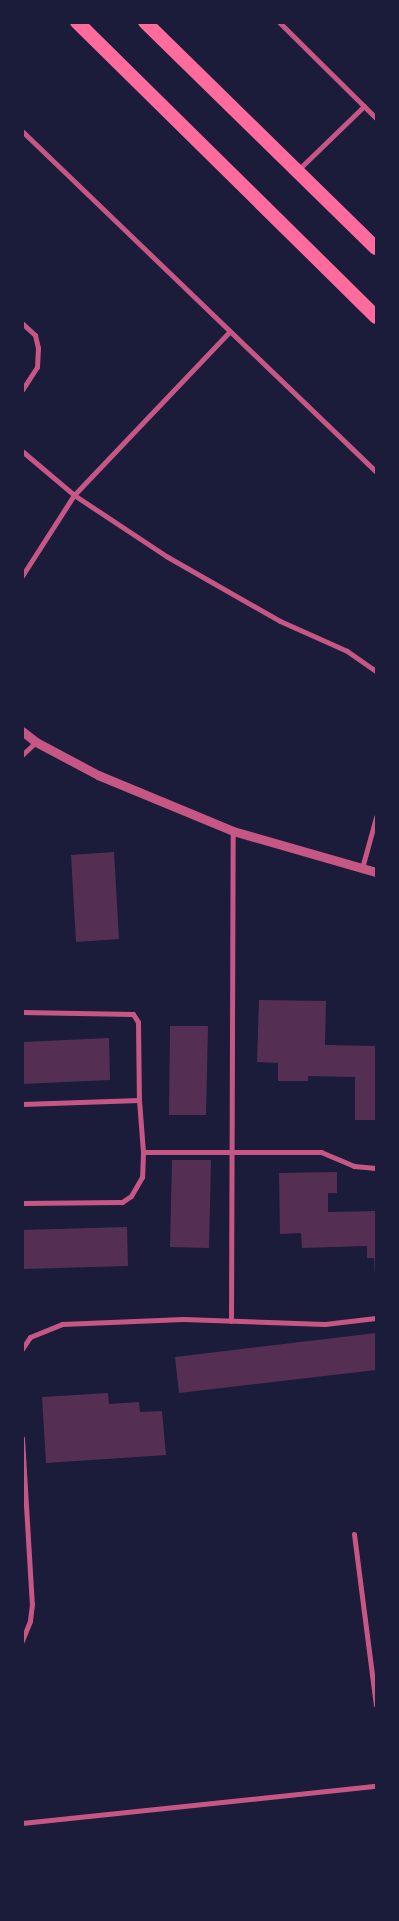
<!DOCTYPE html>
<html>
<head>
<meta charset="utf-8">
<style>
	body { margin:0 }
	#map { position:relative; width:399px; height:1921px; overflow:hidden; background:#1b1b3a; font-family:Arial,sans-serif }
	div>[style] { position:absolute }
	[style*='--x'] { left:calc(var(--x)*1px); top:calc(var(--y)*1px); width:calc(var(--w)*1px); rotate:calc(var(--a)*1deg) }
	.building>* { inset:0; background:#542f53 }
	.minor>* { height:5px; margin:-2.5px; padding:0 2.5px; transform-origin:2.5px; border-radius:2.5px; background:#c65784 }
	.tertiary>* { height:9px; margin:-4.5px; padding:0 4.5px; transform-origin:4.5px; border-radius:4.5px; background:#c65784 }
	.trunk>* { height:14px; margin:-7px; padding:0 7px; transform-origin:7px; border-radius:7px; background:#ff6b9d }
	span { translate:-50% -50%; white-space:nowrap; text-align:center; line-height:1.15; -webkit-text-stroke:4px #1b1b3a; paint-order:stroke }
	.frame { position:absolute; inset:0; border:24px solid #1b1b3a; pointer-events:none }
</style>
</head>
<body>
<div id="map">
	<div class="building">
		<i style="clip-path:polygon(114px 852px,119px 939px,76px 942px,71px 855px)"></i>
		<i style="clip-path:polygon(259px 1000px,326px 1001px,325px 1045px,376px 1046px,376px 1120px,355px 1120px,355px 1077px,308px 1076px,308px 1081px,278px 1081px,278px 1063px,257px 1062px)"></i>
		<i style="clip-path:polygon(170px 1026px,208px 1026px,206px 1115px,169px 1115px)"></i>
		<i style="clip-path:polygon(109px 1038px,110px 1080px,22px 1084px,22px 1042px)"></i>
		<i style="clip-path:polygon(172px 1160px,211px 1160px,209px 1248px,170px 1247px)"></i>
		<i style="clip-path:polygon(337px 1172px,337px 1193px,328px 1193px,328px 1212px,376px 1211px,376px 1294px,374px 1258px,367px 1258px,367px 1246px,302px 1248px,301px 1233px,280px 1234px,279px 1173px)"></i>
		<i style="clip-path:polygon(127px 1227px,128px 1266px,22px 1269px,22px 1230px)"></i>
		<i style="clip-path:polygon(376px 1333px,376px 1370px,179px 1393px,175px 1357px)"></i>
		<i style="clip-path:polygon(108px 1393px,109px 1404px,139px 1402px,140px 1412px,162px 1411px,166px 1455px,46px 1463px,42px 1397px)"></i>
	</div>
	<div class="minor">
		<i style="--x:279;--y:22;--w:136;--a:44.7"></i>
		<i style="--x:22;--y:131;--w:492;--a:43.9"></i>
		<i style="--x:298;--y:170;--w:92;--a:-44.1"></i>
		<i style="--x:22;--y:323;--w:18;--a:43"></i>
		<i style="--x:35;--y:335;--w:13;--a:77"></i>
		<i style="--x:38;--y:348;--w:19;--a:93"></i>
		<i style="--x:37;--y:367;--w:27;--a:123"></i>
		<i style="--x:22;--y:451;--w:68;--a:40.2"></i>
		<i style="--x:74;--y:495;--w:110;--a:33.5"></i>
		<i style="--x:166;--y:556;--w:131;--a:29.7"></i>
		<i style="--x:280;--y:621;--w:73;--a:24.1"></i>
		<i style="--x:347;--y:651;--w:35;--a:35"></i>
		<i style="--x:22;--y:576;--w:96;--a:-57.3"></i>
		<i style="--x:74;--y:495;--w:226;--a:-46.4"></i>
		<i style="--x:22;--y:755;--w:19;--a:-43"></i>
		<i style="--x:362;--y:868;--w:53;--a:-74.6"></i>
		<i style="--x:22;--y:1012;--w:111;--a:1"></i>
		<i style="--x:133;--y:1014;--w:9;--a:58"></i>
		<i style="--x:138;--y:1022;--w:78;--a:89.3"></i>
		<i style="--x:22;--y:1104;--w:117;--a:-2"></i>
		<i style="--x:139;--y:1100;--w:52;--a:85.6"></i>
		<i style="--x:143;--y:1152;--w:25;--a:92"></i>
		<i style="--x:142;--y:1177;--w:22;--a:120"></i>
		<i style="--x:131;--y:1196;--w:11;--a:146"></i>
		<i style="--x:122;--y:1202;--w:100;--a:179.4"></i>
		<i style="--x:143;--y:1152;--w:178;--a:0"></i>
		<i style="--x:321;--y:1152;--w:36;--a:23"></i>
		<i style="--x:354;--y:1166;--w:22;--a:5"></i>
		<i style="--x:231;--y:1321;--w:490;--a:-89.8"></i>
		<i style="--x:22;--y:1349;--w:14;--a:-56"></i>
		<i style="--x:30;--y:1337;--w:35;--a:-22"></i>
		<i style="--x:62;--y:1324;--w:121;--a:-2.4"></i>
		<i style="--x:183;--y:1319;--w:142;--a:2"></i>
		<i style="--x:325;--y:1324;--w:51;--a:-6.7"></i>
		<i style="--x:22;--y:1438;--w:166;--a:86.6"></i>
		<i style="--x:32;--y:1604;--w:17;--a:97"></i>
		<i style="--x:30;--y:1621;--w:22;--a:112"></i>
		<i style="--x:354;--y:1534;--w:172;--a:82.7"></i>
		<i style="--x:22;--y:1823;--w:356;--a:-6"></i>
	</div>
	<div class="tertiary">
		<i style="--x:22;--y:731;--w:18;--a:38"></i>
		<i style="--x:36;--y:742;--w:70;--a:28"></i>
		<i style="--x:98;--y:775;--w:146;--a:22.5"></i>
		<i style="--x:233;--y:831;--w:149;--a:16"></i>
	</div>
	<div class="trunk">
		<i style="--x:77;--y:22;--w:420;--a:44.6"></i>
		<i style="--x:145;--y:22;--w:323;--a:44.4"></i>
	</div>
	<div class="frame"></div>
</div>
</body>
</html>
